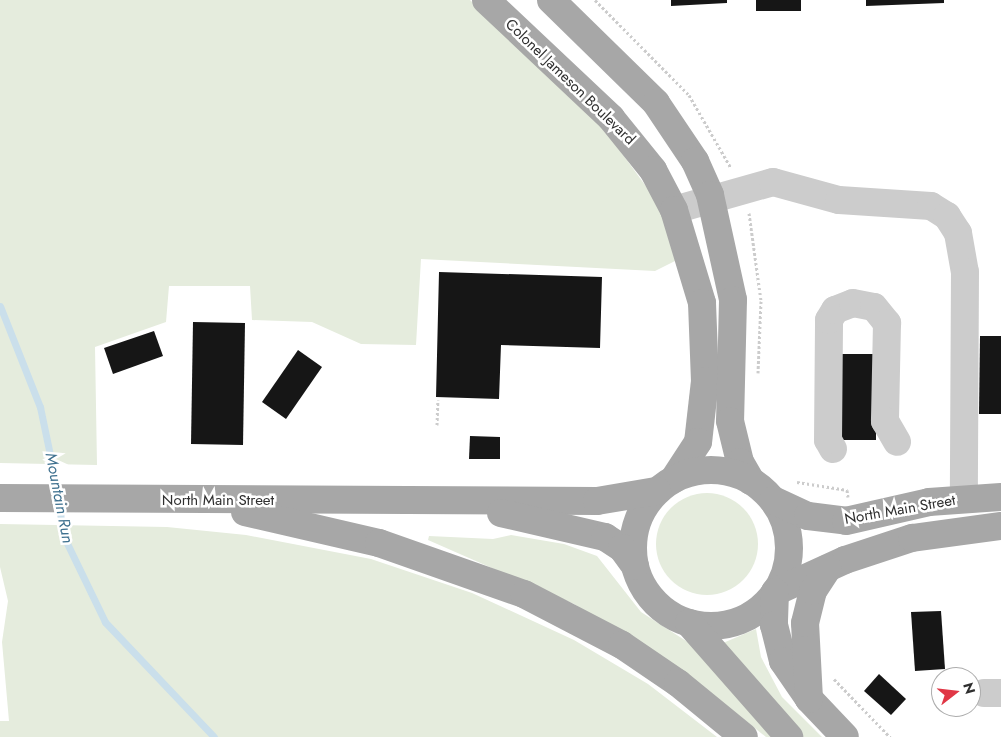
<!DOCTYPE html>
<html>
<head>
<meta charset="utf-8">
<style>
	body { margin:0 }
	#map { position:relative; width:1001px; height:737px; overflow:hidden; background:#fff; font-family:Jost,sans-serif }
	div>[style] { position:absolute }
	[style*='--x'] { left:calc(var(--x)*1px); top:calc(var(--y)*1px); width:calc(var(--w)*1px); rotate:calc(var(--a)*1deg) }
	.green>* { inset:0; background:#e5ecdd }
	.round { border-radius:50% }
	.stream>* { height:7px; margin:-3.5px; padding:0 3.5px; transform-origin:3.5px; border-radius:3.5px; background:#cadfeb }
	.building>* { inset:0; background:#161616 }
	.path>* { height:3px; margin-top:-1.5px; transform-origin:0; background:repeating-linear-gradient(90deg,#ccc 0 2.5px,transparent 0 5px) }
	.minor>* { height:28px; margin:-14px; padding:0 14px; transform-origin:14px; border-radius:14px; background:#ccc }
	.major>* { height:28px; margin:-14px; padding:0 14px; transform-origin:14px; border-radius:14px; background:#a7a7a7 }
	.major>.ring { margin:-14px; padding:0; box-sizing:content-box; background:none; border:28px solid #a7a7a7; border-radius:50% }
	span { translate:-50% -50%; white-space:nowrap; text-align:center; line-height:1.15; -webkit-text-stroke:5px #fff; paint-order:stroke }
	.street-label { font-size:15px; color:#2f2f2f }
	.water-label { font-size:16px; color:#3f718f; font-style:italic }
	.north { position:absolute; left:931px; top:667px; width:50px; height:50px; box-sizing:border-box; background:#fff; border:1px solid #acacac; border-radius:50%; rotate:74deg; font-size:14px; font-weight:700; line-height:20px; text-align:center; color:#2f2f2f }
	.north::after { content:''; display:block; margin:auto; width:18px; height:22px; background:#e03746; clip-path:polygon(50% 0,100% 100%,50% 72%,0 100%) }
</style>
</head>
<body>
<div id="map">
	<div class="green">
		<i style="clip-path:polygon(0 0,470px 0,607px 133px,656px 200px,679px 259px,655px 271px,421px 259px,416px 345px,361px 344px,312px 322px,252px 320px,250px 286px,169px 286px,166px 322px,95px 347px,97px 465px,0 463px)"></i>
		<i class="round" style="left:656px;top:493px;width:102px;height:102px"></i>
		<i style="clip-path:polygon(0 524px,167px 527px,246px 535px,371px 559px,472px 593px,574px 640px,648px 684px,717px 737px,0 737px,0 721px,9px 721px,2px 642px,8px 601px,0 567px)"></i>
		<i style="clip-path:polygon(511px 535px,564px 544px,597px 556px,641px 612px,697px 648px,777px 737px,766px 737px,711px 693px,574px 604px,428px 540px,429px 536px,493px 539px)"></i>
		<i style="clip-path:polygon(756px 629px,761px 657px,782px 697px,822px 737px,798px 737px,723px 643px)"></i>
	</div>
	<div class="stream">
		<i style="--x:0;--y:306;--w:109;--a:68.4"></i>
		<i style="--x:40;--y:407;--w:88;--a:78.2"></i>
		<i style="--x:59;--y:504;--w:31;--a:83"></i>
		<i style="--x:63;--y:535;--w:97;--a:64.2"></i>
		<i style="--x:105;--y:622;--w:158;--a:46.5"></i>
	</div>
	<div class="building">
		<i style="clip-path:polygon(671px 0,727px 0,727px 3px,671px 6px)"></i>
		<i style="clip-path:polygon(756px 0,801px 0,801px 11px,756px 11px)"></i>
		<i style="clip-path:polygon(866px 0,944px 0,944px 3px,866px 6px)"></i>
		<i style="clip-path:polygon(439px 272px,602px 277px,600px 348px,501px 345px,499px 399px,436px 397px)"></i>
		<i style="clip-path:polygon(193px 322px,245px 323px,243px 445px,191px 444px)"></i>
		<i style="clip-path:polygon(154px 331px,163px 356px,113px 374px,104px 348px)"></i>
		<i style="clip-path:polygon(980px 336px,1001px 336px,1001px 414px,979px 414px)"></i>
		<i style="clip-path:polygon(298px 350px,322px 367px,286px 419px,262px 402px)"></i>
		<i style="clip-path:polygon(839px 354px,876px 354px,876px 440px,840px 440px)"></i>
		<i style="clip-path:polygon(470px 436px,500px 437px,500px 459px,469px 459px)"></i>
		<i style="clip-path:polygon(941px 611px,945px 669px,915px 671px,911px 612px)"></i>
		<i style="clip-path:polygon(879px 674px,906px 699px,891px 715px,864px 691px)"></i>
	</div>
	<div class="path">
		<i style="--x:595;--y:0;--w:134;--a:45.3"></i>
		<i style="--x:689;--y:95;--w:84;--a:60.1"></i>
		<i style="--x:749;--y:213;--w:89;--a:82.2"></i>
		<i style="--x:761;--y:301;--w:72;--a:92.4"></i>
		<i style="--x:437;--y:425;--w:25;--a:-88"></i>
		<i style="--x:797;--y:482;--w:51;--a:9.1"></i>
		<i style="--x:847;--y:490;--w:7;--a:82"></i>
		<i style="--x:834;--y:679;--w:81;--a:46"></i>
	</div>
	<div class="minor">
		<i style="--x:674;--y:210;--w:103;--a:-15.8"></i>
		<i style="--x:773;--y:182;--w:68;--a:15.3"></i>
		<i style="--x:839;--y:200;--w:92;--a:3.7"></i>
		<i style="--x:931;--y:206;--w:19;--a:32"></i>
		<i style="--x:947;--y:216;--w:20;--a:57"></i>
		<i style="--x:958;--y:233;--w:40;--a:80"></i>
		<i style="--x:965;--y:272;--w:226;--a:90.3"></i>
		<i style="--x:833;--y:449;--w:10;--a:-119"></i>
		<i style="--x:828;--y:440;--w:120;--a:-89.5"></i>
		<i style="--x:829;--y:320;--w:12;--a:-59"></i>
		<i style="--x:835;--y:310;--w:19;--a:-21"></i>
		<i style="--x:853;--y:303;--w:21;--a:11"></i>
		<i style="--x:874;--y:307;--w:21;--a:51"></i>
		<i style="--x:887;--y:323;--w:98;--a:91.2"></i>
		<i style="--x:885;--y:421;--w:24;--a:60"></i>
		<i style="--x:984;--y:693;--w:17;--a:0"></i>
	</div>
	<div class="major">
		<i style="--x:486;--y:0;--w:172;--a:43.3"></i>
		<i style="--x:611;--y:118;--w:67;--a:51.1"></i>
		<i style="--x:653;--y:170;--w:45;--a:62.3"></i>
		<i style="--x:674;--y:210;--w:97;--a:73.2"></i>
		<i style="--x:702;--y:303;--w:78;--a:87.8"></i>
		<i style="--x:705;--y:381;--w:61;--a:96.5"></i>
		<i style="--x:698;--y:442;--w:44;--a:123"></i>
		<i style="--x:551;--y:0;--w:147;--a:44.4"></i>
		<i style="--x:656;--y:103;--w:70;--a:56.1"></i>
		<i style="--x:695;--y:161;--w:37;--a:66"></i>
		<i style="--x:710;--y:195;--w:107;--a:77.6"></i>
		<i style="--x:733;--y:300;--w:121;--a:91.4"></i>
		<i style="--x:730;--y:421;--w:42;--a:76.3"></i>
		<i style="--x:740;--y:462;--w:22;--a:60"></i>
		<i class="ring" style="left:633px;top:470px;width:128px;height:128px"></i>
		<i style="--x:0;--y:498;--w:597;--a:0.29"></i>
		<i style="--x:597;--y:501;--w:61;--a:-9.5"></i>
		<i style="--x:773;--y:500;--w:38;--a:25"></i>
		<i style="--x:808;--y:516;--w:38;--a:7"></i>
		<i style="--x:846;--y:521;--w:85;--a:-12.9"></i>
		<i style="--x:929;--y:502;--w:72;--a:-4"></i>
		<i style="--x:245;--y:512;--w:138;--a:13"></i>
		<i style="--x:379;--y:543;--w:154;--a:19.4"></i>
		<i style="--x:524;--y:594;--w:110;--a:27.5"></i>
		<i style="--x:622;--y:645;--w:68;--a:34.2"></i>
		<i style="--x:678;--y:683;--w:85;--a:39.3"></i>
		<i style="--x:501;--y:513;--w:107;--a:13"></i>
		<i style="--x:605;--y:537;--w:20;--a:33"></i>
		<i style="--x:622;--y:548;--w:22;--a:54"></i>
		<i style="--x:775;--y:592;--w:77;--a:-24.6"></i>
		<i style="--x:845;--y:560;--w:71;--a:-18.2"></i>
		<i style="--x:912;--y:538;--w:90;--a:-7.7"></i>
		<i style="--x:775;--y:592;--w:33;--a:92"></i>
		<i style="--x:774;--y:625;--w:37;--a:76"></i>
		<i style="--x:783;--y:661;--w:46;--a:55.6"></i>
		<i style="--x:809;--y:699;--w:52;--a:46.5"></i>
		<i style="--x:689;--y:623;--w:152;--a:48.7"></i>
		<i style="--x:809;--y:699;--w:76;--a:-93"></i>
		<i style="--x:805;--y:623;--w:33;--a:-76"></i>
		<i style="--x:813;--y:591;--w:27;--a:-57"></i>
	</div>
	<div class="street-label">
		<span style="left:570px;top:82px;rotate:44deg">Colonel Jameson Boulevard</span>
		<span style="left:218px;top:501px">North Main Street</span>
		<span style="left:900px;top:510px;rotate:-10deg">North Main Street</span>
	</div>
	<div class="water-label">
		<span style="left:59px;top:498px;rotate:79deg">Mountain Run</span>
	</div>
	<div class="north">N</div>
</div>
</body>
</html>
